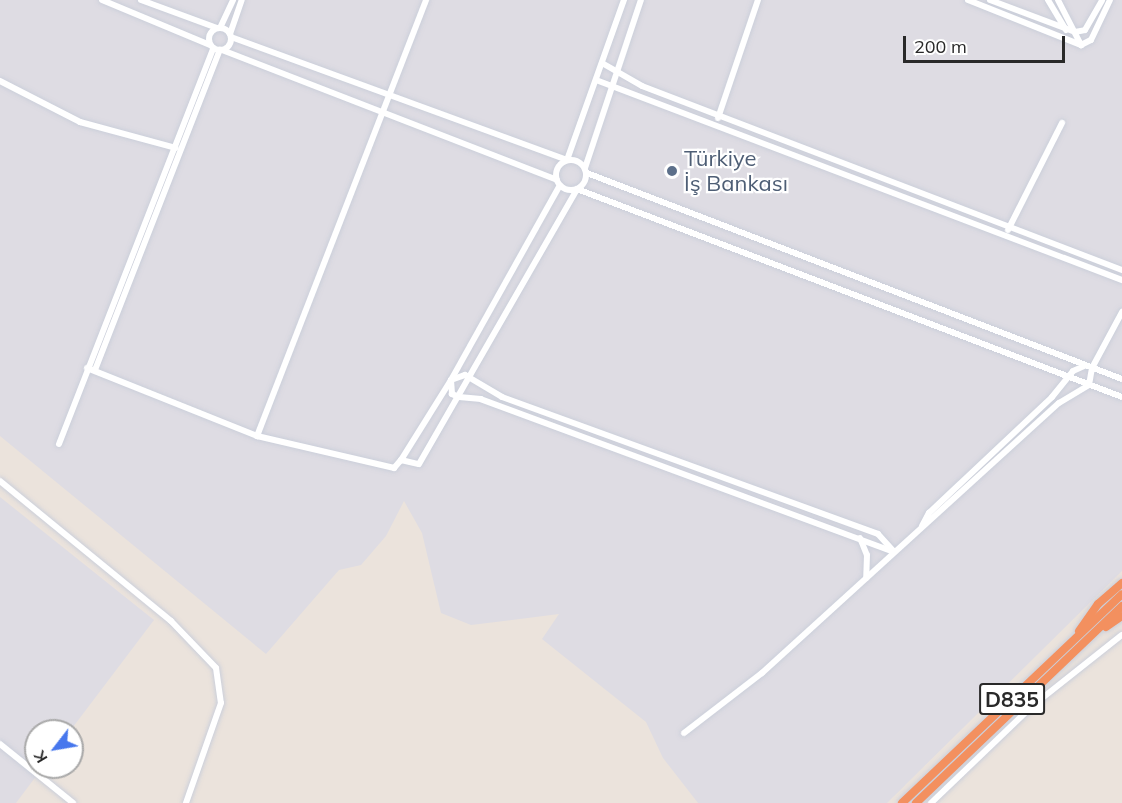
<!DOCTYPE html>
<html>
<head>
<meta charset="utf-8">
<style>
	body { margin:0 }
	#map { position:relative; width:1122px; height:803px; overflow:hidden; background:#ebe3dc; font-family:Mulish,sans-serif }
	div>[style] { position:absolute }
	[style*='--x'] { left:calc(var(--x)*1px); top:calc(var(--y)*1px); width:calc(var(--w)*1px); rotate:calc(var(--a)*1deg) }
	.industrial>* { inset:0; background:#dedce3 }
	.roads { filter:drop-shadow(0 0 2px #cbcfda) drop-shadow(0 0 2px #cbcfda) }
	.minor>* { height:6px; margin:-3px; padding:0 3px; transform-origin:3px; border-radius:3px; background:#fff }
	.minor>.ring { margin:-3px; padding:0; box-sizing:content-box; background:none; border:6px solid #fff; border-radius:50% }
	.highway>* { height:8px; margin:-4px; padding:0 4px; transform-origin:4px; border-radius:4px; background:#f3905f }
	.dots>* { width:16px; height:16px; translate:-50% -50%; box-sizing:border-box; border:3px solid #fff; border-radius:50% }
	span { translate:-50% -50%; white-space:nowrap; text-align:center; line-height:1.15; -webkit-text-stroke:4.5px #fff; paint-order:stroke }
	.shield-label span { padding:2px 4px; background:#fff; border:2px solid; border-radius:4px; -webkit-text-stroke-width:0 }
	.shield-label { font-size:21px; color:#292929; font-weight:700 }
	.service-label { font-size:22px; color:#4e5e75 }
	.left { translate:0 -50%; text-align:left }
	.north { position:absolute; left:24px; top:719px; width:60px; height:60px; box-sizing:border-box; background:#fff; border:2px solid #a9a9a9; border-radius:50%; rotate:239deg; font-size:16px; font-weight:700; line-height:24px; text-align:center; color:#292929 }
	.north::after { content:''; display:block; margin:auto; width:21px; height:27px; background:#4777ed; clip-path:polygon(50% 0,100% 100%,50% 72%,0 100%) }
	.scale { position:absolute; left:903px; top:36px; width:162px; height:27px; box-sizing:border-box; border:3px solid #292929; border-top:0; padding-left:8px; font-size:18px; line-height:21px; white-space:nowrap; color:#292929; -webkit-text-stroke:4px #fff; paint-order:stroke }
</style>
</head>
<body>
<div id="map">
	<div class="industrial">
		<i style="clip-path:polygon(0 0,1122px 0,1122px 571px,887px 803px,698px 803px,663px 758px,646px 722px,542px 639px,559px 614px,471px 625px,441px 613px,422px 533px,404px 501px,386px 536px,361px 565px,339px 570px,266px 654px,0 436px)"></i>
		<i style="clip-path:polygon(0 497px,154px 620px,70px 731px,36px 731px,36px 767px,43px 767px,16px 803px,0 803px)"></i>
	</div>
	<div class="roads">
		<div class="minor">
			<i style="--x:102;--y:0;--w:117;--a:22.6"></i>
			<i style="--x:141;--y:0;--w:81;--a:20.2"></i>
			<i style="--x:968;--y:0;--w:122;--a:21.7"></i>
			<i style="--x:1081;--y:45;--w:11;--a:-27"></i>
			<i style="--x:1091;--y:40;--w:44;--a:-64.6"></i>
			<i style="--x:990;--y:0;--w:91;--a:20.6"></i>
			<i style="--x:1075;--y:32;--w:10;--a:-11"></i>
			<i style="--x:1085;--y:30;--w:34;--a:-60"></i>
			<i style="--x:1048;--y:0;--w:35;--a:59"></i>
			<i style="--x:1058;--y:0;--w:51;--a:62.9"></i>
			<i class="ring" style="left:209px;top:28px;width:16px;height:16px"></i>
			<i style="--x:220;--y:28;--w:31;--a:-65"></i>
			<i style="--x:230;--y:34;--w:36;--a:-71"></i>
			<i style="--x:231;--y:37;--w:358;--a:20.1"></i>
			<i style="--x:567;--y:160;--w:170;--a:-70.4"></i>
			<i style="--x:222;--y:50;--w:359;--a:21.2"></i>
			<i style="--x:602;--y:63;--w:46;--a:29.9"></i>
			<i style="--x:642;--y:86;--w:514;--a:20.97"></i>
			<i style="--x:596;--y:80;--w:563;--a:20.82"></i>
			<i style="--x:0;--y:81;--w:90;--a:27.1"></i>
			<i style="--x:80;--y:122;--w:99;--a:15.2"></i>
			<i style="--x:718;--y:118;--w:125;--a:-71.3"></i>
			<i class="ring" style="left:556px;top:160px;width:24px;height:24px"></i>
			<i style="--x:585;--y:168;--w:177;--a:-71.6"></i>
			<i style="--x:587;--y:173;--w:573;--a:21.06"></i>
			<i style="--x:1008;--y:230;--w:120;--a:-63.2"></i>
			<i style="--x:87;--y:368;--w:183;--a:21.8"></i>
			<i style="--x:257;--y:436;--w:141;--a:13.1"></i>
			<i style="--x:394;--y:468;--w:11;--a:-49"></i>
			<i style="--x:401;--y:460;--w:18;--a:13"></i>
			<i style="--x:419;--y:464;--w:317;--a:-60.1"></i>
			<i style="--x:577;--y:189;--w:583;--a:20.89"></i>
			<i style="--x:95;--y:370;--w:344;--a:-68.7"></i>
			<i style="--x:465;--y:375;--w:43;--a:30.7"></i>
			<i style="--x:502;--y:397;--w:400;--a:20"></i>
			<i style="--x:878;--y:534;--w:24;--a:48"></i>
			<i style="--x:894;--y:552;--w:440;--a:-159.7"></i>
			<i style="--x:481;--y:399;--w:22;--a:-175"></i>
			<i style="--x:459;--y:397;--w:8;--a:-157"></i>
			<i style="--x:452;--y:394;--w:14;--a:-94"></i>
			<i style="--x:451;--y:380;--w:15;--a:-20"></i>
			<i style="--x:257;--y:436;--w:468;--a:-68.8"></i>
			<i style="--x:59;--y:444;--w:425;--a:-68.7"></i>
			<i style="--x:401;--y:460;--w:94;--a:-58"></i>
			<i style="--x:451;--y:380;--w:223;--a:-60.8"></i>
			<i style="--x:0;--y:481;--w:221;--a:39.3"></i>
			<i style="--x:171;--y:621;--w:65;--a:46.2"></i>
			<i style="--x:216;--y:668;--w:35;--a:82"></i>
			<i style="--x:221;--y:703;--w:106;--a:109.3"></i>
			<i style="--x:922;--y:526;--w:15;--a:-62"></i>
			<i style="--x:929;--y:513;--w:169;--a:-43.3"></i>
			<i style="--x:1052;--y:397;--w:33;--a:-51"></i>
			<i style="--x:1073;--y:371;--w:12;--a:-24"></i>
			<i style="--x:860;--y:538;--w:18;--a:68"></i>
			<i style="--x:867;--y:555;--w:23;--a:92"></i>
			<i style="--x:684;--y:733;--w:98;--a:-37.6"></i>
			<i style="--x:762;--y:673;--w:401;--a:-42.3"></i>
			<i style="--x:1059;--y:403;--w:35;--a:-31"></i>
			<i style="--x:1089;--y:385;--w:17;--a:-80"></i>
			<i style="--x:1092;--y:368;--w:64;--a:-61.8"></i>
			<i style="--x:0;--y:744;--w:94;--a:38.9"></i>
			<i style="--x:931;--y:803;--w:139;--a:-43.8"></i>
			<i style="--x:1031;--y:707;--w:116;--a:-38.4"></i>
		</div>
		<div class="highway">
			<i style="--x:1106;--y:627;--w:19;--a:-35"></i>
			<i style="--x:1079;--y:631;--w:33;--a:-55"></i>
			<i style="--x:1098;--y:604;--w:32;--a:-41"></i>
			<i style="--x:902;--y:803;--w:303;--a:-43.5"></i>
			<i style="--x:916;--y:803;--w:285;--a:-43.7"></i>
		</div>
	</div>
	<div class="dots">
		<i style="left:672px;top:171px;background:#5c6f8a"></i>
	</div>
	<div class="shield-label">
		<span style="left:1012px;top:699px">D835</span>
	</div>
	<div class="service-label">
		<span class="left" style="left:684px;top:171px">Türkiye<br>İş Bankası</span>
	</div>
	<div class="north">K</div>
	<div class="scale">200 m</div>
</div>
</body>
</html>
